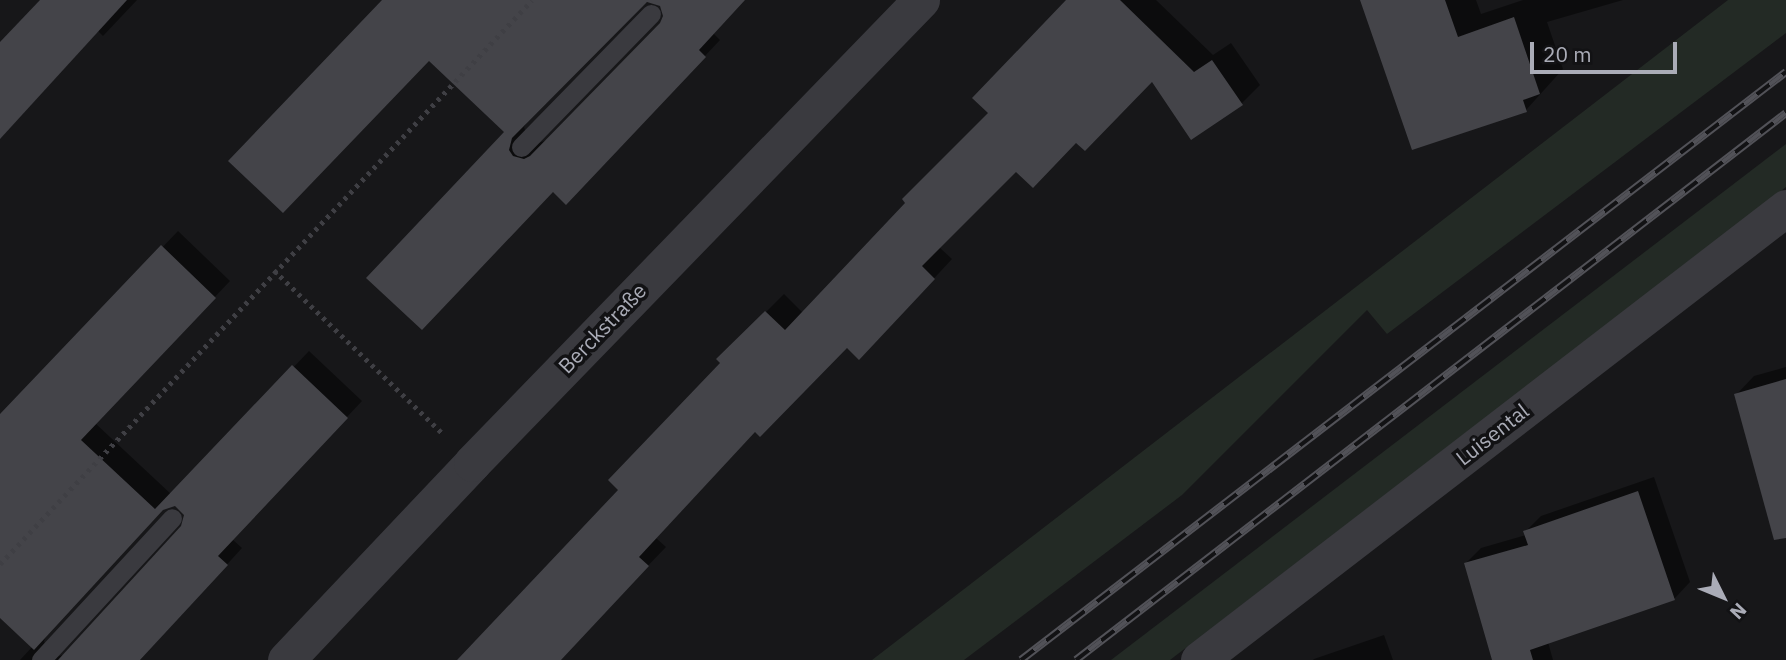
<!DOCTYPE html>
<html>
<head>
<meta charset="utf-8">
<style>
	body { margin:0 }
	#map { position:relative; width:1786px; height:660px; overflow:hidden; background:#171719; font-family:"IBM Plex Sans",sans-serif }
	div>[style] { position:absolute }
	[style*='--x'] { left:calc(var(--x)*1px); top:calc(var(--y)*1px); width:calc(var(--w)*1px); rotate:calc(var(--a)*1deg) }
	.green>* { inset:0; background:#232a25 }
	.shadow>* { inset:0; background:#0007 }
	.building>* { inset:0; background:#444449 }
	.path>* { height:4.5px; margin-top:-2.25px; transform-origin:0; background:repeating-linear-gradient(90deg,#3f3f44 0 3.5px,transparent 0 8.5px) }
	.lane>* { height:19px; margin:-9.5px; padding:0 9.5px; transform-origin:9.5px; border-radius:9.5px; background:#3a3a3f }
	.street>* { height:37px; margin:-18.5px; padding:0 18.5px; transform-origin:18.5px; border-radius:18.5px; background:#3a3a3f }
	.rail>* { height:8px; margin-top:-4px; transform-origin:0; background:repeating-linear-gradient(90deg,#121214 0 16px,#525258 0 32px); box-sizing:border-box; border-block:2px solid #525258 }
	span { translate:-50% -50%; white-space:nowrap; text-align:center; line-height:1.15; -webkit-text-stroke:7px #121214; paint-order:stroke }
	.street-label { font-size:21px; color:#aaacb7 }
	.north { position:absolute; left:1688px; top:562px; width:70px; height:70px; -webkit-text-stroke:5px #121214; paint-order:stroke; rotate:133deg; font-size:19px; font-weight:700; line-height:28px; text-align:center; color:#aaacb7 }
	.north::after { content:''; display:block; margin:auto; width:24px; height:32px; background:#aaacb7; clip-path:polygon(50% 0,100% 100%,50% 72%,0 100%) }
	.scale { position:absolute; left:1530px; top:42px; width:147px; height:32px; box-sizing:border-box; border:4px solid #aaacb7; border-top:0; padding-left:9px; font-size:21px; line-height:24px; white-space:nowrap; color:#aaacb7; -webkit-text-stroke:5px #121214; paint-order:stroke }
</style>
</head>
<body>
<div id="map">
	<div class="green">
		<i style="clip-path:polygon(1728px 0,1786px 0,1786px 33px,1387px 334px,1367px 310px,1182px 495px,964px 660px,872px 660px)"></i>
		<i style="clip-path:polygon(1786px 144px,1786px 187px,1170px 660px,1111px 660px)"></i>
	</div>
	<div class="shadow">
		<i style="clip-path:polygon(43px 0,137px 0,103px 36px,98px 31px,0 136px,0 45px)"></i>
		<i style="clip-path:polygon(evenodd,385px 0,744px 0,713px 33px,720px 40px,582px 186px,553px 190px,438px 312px,507px 132px,385px 0,654px 0,661px 5px,665px 17px,661px 24px,547px 140px,536px 144px,528px 139px,524px 127px,528px 120px,642px 4px,654px 0)"></i>
		<i style="clip-path:polygon(1069px 0,1156px 0,1213px 55px,1231px 43px,1260px 85px,1242px 103px,1192px 138px,1153px 80px,1077px 141px,1016px 169px,939px 247px,952px 259px,877px 340px,847px 346px,756px 430px,656px 538px,666px 547px,557px 660px,457px 660px,620px 490px,722px 363px,719px 359px,784px 294px,803px 313px,990px 113px)"></i>
		<i style="clip-path:polygon(1362px 0,1476px 0,1481px 14px,1523px 0,1623px 0,1547px 22px,1563px 69px,1526px 110px)"></i>
		<i style="clip-path:polygon(evenodd,178px 231px,230px 281px,95px 423px,172px 495px,309px 351px,362px 401px,232px 539px,242px 548px,140px 660px,20px 660px,33px 646px,0 616px,0 417px,178px 231px,174px 504px,182px 508px,186px 520px,182px 527px,66px 654px,56px 657px,48px 653px,44px 641px,47px 634px,164px 508px,174px 504px)"></i>
		<i style="clip-path:polygon(1786px 367px,1786px 466px,1736px 395px,1754px 376px)"></i>
		<i style="clip-path:polygon(1654px 477px,1690px 582px,1675px 598px,1548px 642px,1553px 660px,1494px 660px,1466px 563px,1481px 548px,1526px 535px,1525px 532px,1541px 516px)"></i>
		<i style="clip-path:polygon(1384px 635px,1393px 660px,1313px 660px,1314px 659px)"></i>
	</div>
	<div class="building">
		<i style="clip-path:polygon(40px 0,127px 0,0 139px,0 42px)"></i>
		<i style="clip-path:polygon(evenodd,382px 0,745px 0,699px 50px,706px 57px,566px 205px,553px 192px,422px 330px,366px 278px,504px 132px,429px 61px,283px 213px,228px 161px,382px 0,647px 2px,660px 6px,663px 16px,660px 23px,530px 156px,524px 159px,513px 156px,509px 150px,512px 138px,647px 2px)"></i>
		<i style="clip-path:polygon(1066px 0,1120px 0,1194px 72px,1212px 60px,1243px 105px,1191px 140px,1152px 82px,1085px 151px,1076px 143px,1033px 188px,1016px 172px,922px 266px,935px 279px,859px 360px,847px 348px,760px 437px,755px 432px,639px 557px,649px 566px,561px 660px,457px 660px,618px 490px,608px 480px,720px 363px,716px 359px,765px 311px,785px 330px,905px 203px,902px 199px,988px 113px,972px 98px)"></i>
		<i style="clip-path:polygon(1360px 0,1445px 0,1458px 37px,1514px 17px,1540px 94px,1523px 100px,1527px 112px,1412px 150px)"></i>
		<i style="clip-path:polygon(161px 245px,216px 298px,81px 440px,155px 509px,292px 365px,348px 418px,218px 556px,228px 565px,140px 660px,58px 660px,181px 526px,184px 515px,175px 506px,163px 510px,34px 650px,0 618px,0 414px)"></i>
		<i style="clip-path:polygon(1786px 379px,1786px 538px,1774px 540px,1734px 394px)"></i>
		<i style="clip-path:polygon(1638px 491px,1675px 600px,1530px 650px,1533px 660px,1492px 660px,1464px 563px,1528px 545px,1523px 531px)"></i>
	</div>
	<div class="path">
		<i style="--x:274;--y:270;--w:234;--a:44.1"></i>
		<i style="--x:0;--y:564;--w:775;--a:-46.67"></i>
	</div>
	<div class="lane">
		<i style="--x:521;--y:147;--w:186;--a:-45.7"></i>
		<i style="--x:41;--y:660;--w:193;--a:-47.3"></i>
	</div>
	<div class="street">
		<i style="--x:286;--y:660;--w:271;--a:-46.6"></i>
		<i style="--x:472;--y:463;--w:645;--a:-45.88"></i>
		<i style="--x:1199;--y:660;--w:741;--a:-37.6"></i>
	</div>
	<div class="rail">
		<i style="--x:1021;--y:660;--w:965;--a:-37.55"></i>
		<i style="--x:1076;--y:660;--w:896;--a:-37.61"></i>
	</div>
	<div class="street-label">
		<span style="left:602px;top:328px;rotate:-46deg">Berckstraße</span>
		<span style="left:1492px;top:434px;rotate:-38deg">Luisental</span>
	</div>
	<div class="north">N</div>
	<div class="scale">20 m</div>
</div>
</body>
</html>
